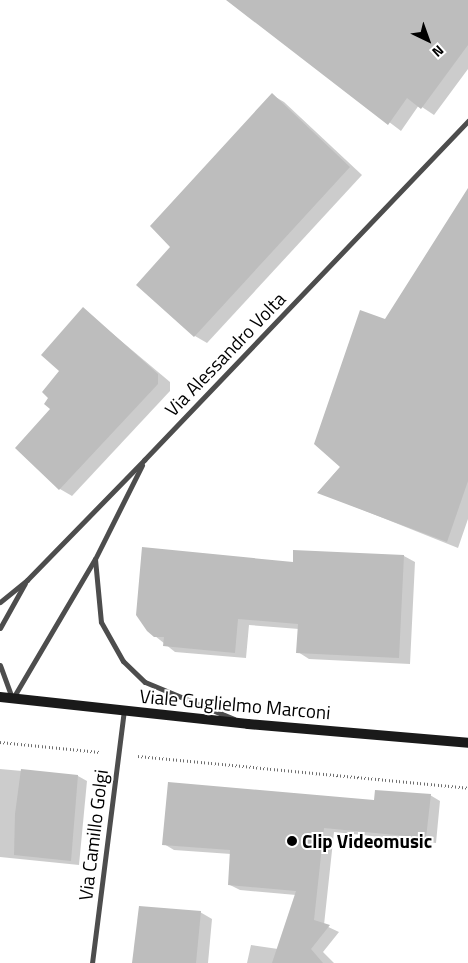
<!DOCTYPE html>
<html>
<head>
<meta charset="utf-8">
<style>
	body { margin:0 }
	#map { position:relative; width:468px; height:963px; overflow:hidden; background:#fff; font-family:"Titillium Web",sans-serif }
	div>[style] { position:absolute }
	[style*='--x'] { left:calc(var(--x)*1px); top:calc(var(--y)*1px); width:calc(var(--w)*1px); rotate:calc(var(--a)*1deg) }
	.shadow>* { inset:0; background:#0003 }
	.building>* { inset:0; background:#bdbdbd }
	.path>* { height:3px; margin-top:-1.5px; transform-origin:0; background:repeating-linear-gradient(90deg,#6f6f6f 0 1px,transparent 0 3.5px) }
	.street>* { height:5px; margin:-2.5px; padding:0 2.5px; transform-origin:2.5px; border-radius:2.5px; background:#4d4d4d }
	.secondary>* { height:10px; margin:-5px; padding:0 5px; transform-origin:5px; border-radius:5px; background:#1a1a1a }
	.dots>* { width:14px; height:14px; translate:-50% -50%; box-sizing:border-box; border:2px solid #fff; border-radius:50% }
	span { translate:-50% -50%; white-space:nowrap; text-align:center; line-height:1.15; -webkit-text-stroke:4px #fff; paint-order:stroke }
	.street-label { font-size:19px; color:#000 }
	.poi-label { font-size:19px; color:#000; font-weight:700 }
	.left { translate:0 -50%; text-align:left }
	.north { position:absolute; left:403px; top:15px; width:50px; height:50px; -webkit-text-stroke:4px #fff; paint-order:stroke; rotate:138deg; font-size:14px; font-weight:700; line-height:20px; text-align:center; color:#000 }
	.north::after { content:''; display:block; margin:auto; width:18px; height:22px; background:#000; clip-path:polygon(50% 0,100% 100%,50% 72%,0 100%) }
</style>
</head>
<body>
<div id="map">
	<div class="shadow">
		<i style="clip-path:polygon(228px 0,468px 0,468px 69px,434px 115px,419px 105px,401px 131px)"></i>
		<i style="clip-path:polygon(272px 95px,284px 102px,362px 175px,207px 343px,195px 336px,172px 246px)"></i>
		<i style="clip-path:polygon(468px 219px,468px 519px,458px 548px,318px 492px,341px 466px,386px 321px)"></i>
		<i style="clip-path:polygon(83px 309px,170px 382px,170px 391px,72px 496px,60px 489px,51px 409px)"></i>
		<i style="clip-path:polygon(294px 552px,404px 556px,415px 562px,410px 664px,309px 659px,298px 652px,299px 629px,249px 625px,246px 658px,175px 652px,155px 636px,294px 564px)"></i>
		<i style="clip-path:polygon(0 769px,78px 776px,87px 781px,79px 865px,0 857px)"></i>
		<i style="clip-path:polygon(430px 795px,440px 801px,436px 843px,334px 832px,324px 925px,339px 932px,323px 952px,334px 963px,247px 963px,251px 945px,278px 949px,296px 895px,240px 890px,230px 885px,231px 854px,174px 850px,164px 844px,375px 802px)"></i>
		<i style="clip-path:polygon(200px 912px,212px 919px,208px 963px,133px 963px)"></i>
	</div>
	<div class="building">
		<i style="clip-path:polygon(226px 0,468px 0,468px 45px,421px 109px,407px 98px,388px 125px)"></i>
		<i style="clip-path:polygon(272px 93px,350px 167px,194px 337px,136px 285px,170px 247px,150px 226px)"></i>
		<i style="clip-path:polygon(468px 188px,468px 481px,447px 542px,317px 493px,340px 467px,314px 444px,360px 310px,385px 319px)"></i>
		<i style="clip-path:polygon(83px 307px,158px 374px,158px 384px,59px 490px,15px 448px,50px 409px,44px 404px,48px 398px,42px 392px,59px 371px,41px 355px)"></i>
		<i style="clip-path:polygon(142px 547px,293px 562px,293px 550px,404px 555px,399px 658px,296px 653px,298px 624px,238px 619px,235px 653px,163px 646px,164px 637px,154px 637px,147px 631px,136px 615px)"></i>
		<i style="clip-path:polygon(21px 769px,78px 775px,71px 861px,14px 855px,15px 814px)"></i>
		<i style="clip-path:polygon(168px 782px,374px 800px,375px 790px,431px 794px,426px 838px,324px 828px,314px 920px,330px 925px,311px 949px,323px 963px,272px 963px,296px 891px,228px 885px,230px 850px,162px 845px)"></i>
		<i style="clip-path:polygon(139px 906px,201px 911px,196px 963px,132px 963px)"></i>
	</div>
	<div class="path">
		<i style="--x:0;--y:742;--w:100;--a:5.8"></i>
		<i style="--x:138;--y:756;--w:332;--a:5.5"></i>
	</div>
	<div class="street">
		<i style="--x:95;--y:559;--w:63;--a:84.6"></i>
		<i style="--x:101;--y:622;--w:45;--a:60.6"></i>
		<i style="--x:123;--y:661;--w:30;--a:44"></i>
		<i style="--x:145;--y:682;--w:96;--a:22.6"></i>
		<i style="--x:0;--y:602;--w:35;--a:-39"></i>
		<i style="--x:27;--y:580;--w:168;--a:-45.7"></i>
		<i style="--x:144;--y:460;--w:469;--a:-46.3"></i>
		<i style="--x:0;--y:628;--w:51;--a:-60.9"></i>
		<i style="--x:0;--y:665;--w:35;--a:70"></i>
		<i style="--x:13;--y:698;--w:161;--a:-59.5"></i>
		<i style="--x:95;--y:559;--w:105;--a:-63.4"></i>
		<i style="--x:92;--y:963;--w:254;--a:-82.8"></i>
	</div>
	<div class="secondary">
		<i style="--x:0;--y:697;--w:249;--a:6.2"></i>
		<i style="--x:248;--y:724;--w:221;--a:4.9"></i>
	</div>
	<div class="dots">
		<i style="left:292px;top:841px;background:#000"></i>
	</div>
	<div class="street-label">
		<span style="left:225px;top:354px;rotate:-46deg">Via Alessandro Volta</span>
		<span style="left:235px;top:704px;rotate:5deg">Viale Guglielmo Marconi</span>
		<span style="left:93px;top:835px;rotate:-83deg">Via Camillo Golgi</span>
	</div>
	<div class="poi-label">
		<span class="left" style="left:302px;top:841px">Clip Videomusic</span>
	</div>
	<div class="north">N</div>
</div>
</body>
</html>
